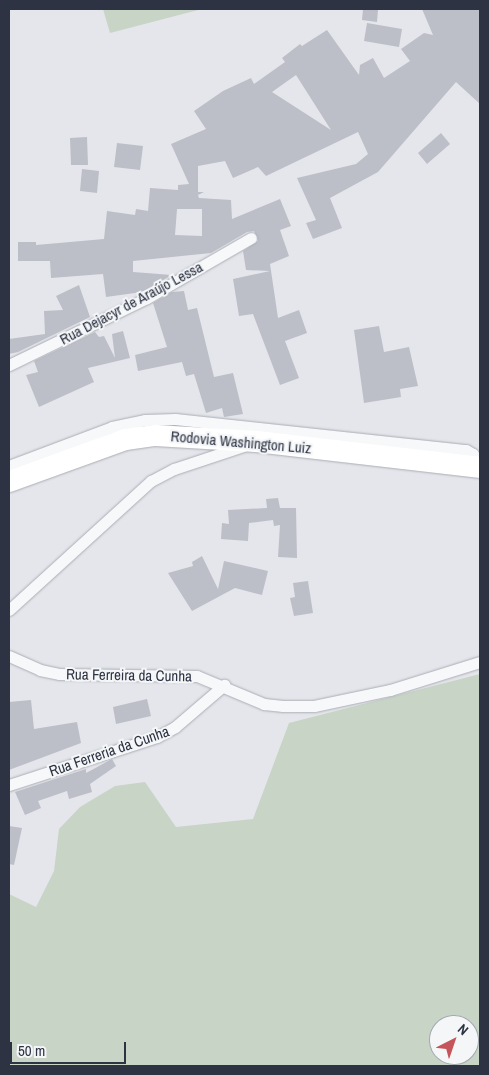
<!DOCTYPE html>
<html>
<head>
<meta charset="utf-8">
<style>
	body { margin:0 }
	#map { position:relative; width:489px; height:1075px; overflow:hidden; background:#e5e6eb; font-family:"Archivo Narrow",sans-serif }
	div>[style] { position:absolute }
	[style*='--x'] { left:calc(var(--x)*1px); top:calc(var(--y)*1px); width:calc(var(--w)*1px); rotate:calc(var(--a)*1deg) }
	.green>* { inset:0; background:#c8d4c6 }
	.building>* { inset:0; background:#bcbfc8 }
	.roads { filter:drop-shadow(0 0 1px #aaadb5) drop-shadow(0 0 1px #aaadb5) }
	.street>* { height:11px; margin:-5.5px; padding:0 5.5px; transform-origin:5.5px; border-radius:5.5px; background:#f7f8fa }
	.highway>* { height:21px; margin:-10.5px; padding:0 10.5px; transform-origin:10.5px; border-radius:10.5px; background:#fff }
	span { translate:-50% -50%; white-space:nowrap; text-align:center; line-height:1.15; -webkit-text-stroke:4px #f4f6f8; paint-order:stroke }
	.street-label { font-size:15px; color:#2d3343 }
	.frame { position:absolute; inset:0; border:10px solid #2d3343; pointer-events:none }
	.north { position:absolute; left:429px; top:1015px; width:50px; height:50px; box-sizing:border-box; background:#f4f6f8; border:1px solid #a4a8b0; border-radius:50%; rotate:41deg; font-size:14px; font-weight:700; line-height:20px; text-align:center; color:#2d3343 }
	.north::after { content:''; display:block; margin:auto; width:18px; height:22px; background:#c5555a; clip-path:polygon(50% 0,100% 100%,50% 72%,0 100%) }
	.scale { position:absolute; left:10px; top:1042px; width:116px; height:22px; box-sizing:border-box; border:2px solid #2d3343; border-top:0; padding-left:6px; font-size:15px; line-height:18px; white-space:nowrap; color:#2d3343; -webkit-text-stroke:4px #f4f6f8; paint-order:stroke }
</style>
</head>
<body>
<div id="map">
	<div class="green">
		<i style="clip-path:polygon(103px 9px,202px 9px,110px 33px)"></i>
		<i style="clip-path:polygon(evenodd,480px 674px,480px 1066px,9px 1066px,9px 894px,36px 907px,54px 871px,59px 829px,80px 807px,115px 786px,145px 782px,176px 827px,253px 819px,289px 723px,480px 674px,439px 1025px,469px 1025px,469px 1055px,439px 1055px,439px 1025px)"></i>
	</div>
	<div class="building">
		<i style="clip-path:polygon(363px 9px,378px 10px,377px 22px,362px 20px)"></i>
		<i style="clip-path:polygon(evenodd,422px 9px,480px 9px,480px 104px,456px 82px,378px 172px,330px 198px,342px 228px,313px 239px,306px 223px,316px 220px,297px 178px,356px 164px,368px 154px,358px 132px,266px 176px,258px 167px,233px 178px,225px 161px,198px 166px,198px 192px,204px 192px,198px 195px,199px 198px,231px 200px,232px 219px,280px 199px,291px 226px,280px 230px,289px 256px,270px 264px,278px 318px,299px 310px,307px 333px,285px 341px,299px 378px,280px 385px,253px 314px,239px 316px,233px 279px,270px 271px,246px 270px,243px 251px,258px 241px,254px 231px,247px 232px,211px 253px,133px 261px,133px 272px,172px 275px,142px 292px,106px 297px,103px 274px,51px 278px,50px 261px,18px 261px,18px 242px,36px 242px,36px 245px,104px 239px,107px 211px,135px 215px,136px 209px,148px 211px,150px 188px,178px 190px,178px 185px,189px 184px,171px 144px,206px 129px,194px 111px,223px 91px,251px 78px,254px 84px,285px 62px,282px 58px,300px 44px,302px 46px,327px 30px,359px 75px,360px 65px,373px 58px,384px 78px,410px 61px,401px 49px,424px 33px,433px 35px,422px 9px,296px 75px,331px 130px,272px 92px,296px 75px,422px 9px,177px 209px,202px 209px,202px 236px,175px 235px,177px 209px)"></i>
		<i style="clip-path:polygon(367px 23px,402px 29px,399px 47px,364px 41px)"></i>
		<i style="clip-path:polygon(441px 133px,450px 144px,427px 164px,418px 153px)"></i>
		<i style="clip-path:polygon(87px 137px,88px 165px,71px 165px,70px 138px)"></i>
		<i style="clip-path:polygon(117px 143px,143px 146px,140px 170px,114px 167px)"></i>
		<i style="clip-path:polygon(82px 169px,99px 171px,97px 193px,80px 191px)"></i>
		<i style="clip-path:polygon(79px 285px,90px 317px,18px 352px,9px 354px,9px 339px,45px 334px,44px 311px,63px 310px,56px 296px)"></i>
		<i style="clip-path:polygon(184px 291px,188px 310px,197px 308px,214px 377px,233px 373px,243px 414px,224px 417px,222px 408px,206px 413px,194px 374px,186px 376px,182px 362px,138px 371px,135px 355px,167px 347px,153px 303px,172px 292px)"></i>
		<i style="clip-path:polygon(379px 326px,384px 352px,409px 347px,418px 386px,400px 389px,401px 397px,364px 403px,354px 330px)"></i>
		<i style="clip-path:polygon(123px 331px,130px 358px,88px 368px,94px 382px,39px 407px,26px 375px,38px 372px,34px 361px,95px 332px,99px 337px,104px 336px,115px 358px,112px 334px)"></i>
		<i style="clip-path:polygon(278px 498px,280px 508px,296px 508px,297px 558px,278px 557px,280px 525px,274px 526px,273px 520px,249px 523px,248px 541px,221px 539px,222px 523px,229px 524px,228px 510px,267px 508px,266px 499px)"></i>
		<i style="clip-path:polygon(202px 556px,218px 589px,224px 561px,268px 571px,262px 595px,235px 588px,192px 611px,168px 573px,193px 566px,192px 562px)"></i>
		<i style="clip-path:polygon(308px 581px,313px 613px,294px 616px,290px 598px,295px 597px,293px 583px)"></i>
		<i style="clip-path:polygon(147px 699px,151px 716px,116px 724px,113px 707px)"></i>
		<i style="clip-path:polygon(31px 700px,34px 729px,77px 722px,81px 743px,9px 770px,9px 702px)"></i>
		<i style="clip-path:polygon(112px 759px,116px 766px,90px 784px,92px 792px,69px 799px,67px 791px,38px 801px,41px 808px,25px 815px,15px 792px,86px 769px,86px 773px)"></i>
		<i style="clip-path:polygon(9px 826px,22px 828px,14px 865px,9px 864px)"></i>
	</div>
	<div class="roads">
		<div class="street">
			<i style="--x:9;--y:365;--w:153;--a:-25.9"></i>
			<i style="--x:147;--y:298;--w:120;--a:-30"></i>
			<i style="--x:9;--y:466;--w:110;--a:-20.7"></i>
			<i style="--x:112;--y:427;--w:34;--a:-12"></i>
			<i style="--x:145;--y:420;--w:30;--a:-2"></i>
			<i style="--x:175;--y:419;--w:293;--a:6.1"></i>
			<i style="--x:466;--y:450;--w:8;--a:30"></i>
			<i style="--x:473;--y:454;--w:13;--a:77"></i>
			<i style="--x:9;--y:610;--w:192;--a:-42.3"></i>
			<i style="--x:151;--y:481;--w:26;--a:-28"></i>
			<i style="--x:174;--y:469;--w:73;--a:-18.4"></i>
			<i style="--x:9;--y:656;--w:34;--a:24"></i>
			<i style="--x:40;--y:670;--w:19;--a:12"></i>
			<i style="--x:59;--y:674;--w:138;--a:0.8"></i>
			<i style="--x:197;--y:676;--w:73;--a:22.7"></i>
			<i style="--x:264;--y:704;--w:19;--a:6"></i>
			<i style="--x:283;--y:706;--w:31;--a:0"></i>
			<i style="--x:314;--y:706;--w:78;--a:-11.9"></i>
			<i style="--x:390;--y:690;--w:94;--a:-17.3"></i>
			<i style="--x:9;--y:785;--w:156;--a:-18"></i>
			<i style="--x:157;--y:737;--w:21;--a:-29"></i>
			<i style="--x:175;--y:727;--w:65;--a:-40.6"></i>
		</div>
		<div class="highway">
			<i style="--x:9;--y:481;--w:123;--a:-19.9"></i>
			<i style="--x:125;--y:439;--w:30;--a:-8"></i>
			<i style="--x:155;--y:435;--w:101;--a:3.4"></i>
			<i style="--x:256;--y:441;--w:226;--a:6.6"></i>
		</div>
	</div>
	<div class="street-label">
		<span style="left:131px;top:303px;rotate:-28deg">Rua Dejacyr de Araújo Lessa</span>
		<span style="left:241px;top:442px;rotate:5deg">Rodovia Washington Luiz</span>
		<span style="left:129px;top:675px;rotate:1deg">Rua Ferreira da Cunha</span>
		<span style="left:109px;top:751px;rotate:-19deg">Rua Ferreria da Cunha</span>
	</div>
	<div class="frame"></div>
	<div class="north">N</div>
	<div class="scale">50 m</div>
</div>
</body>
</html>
